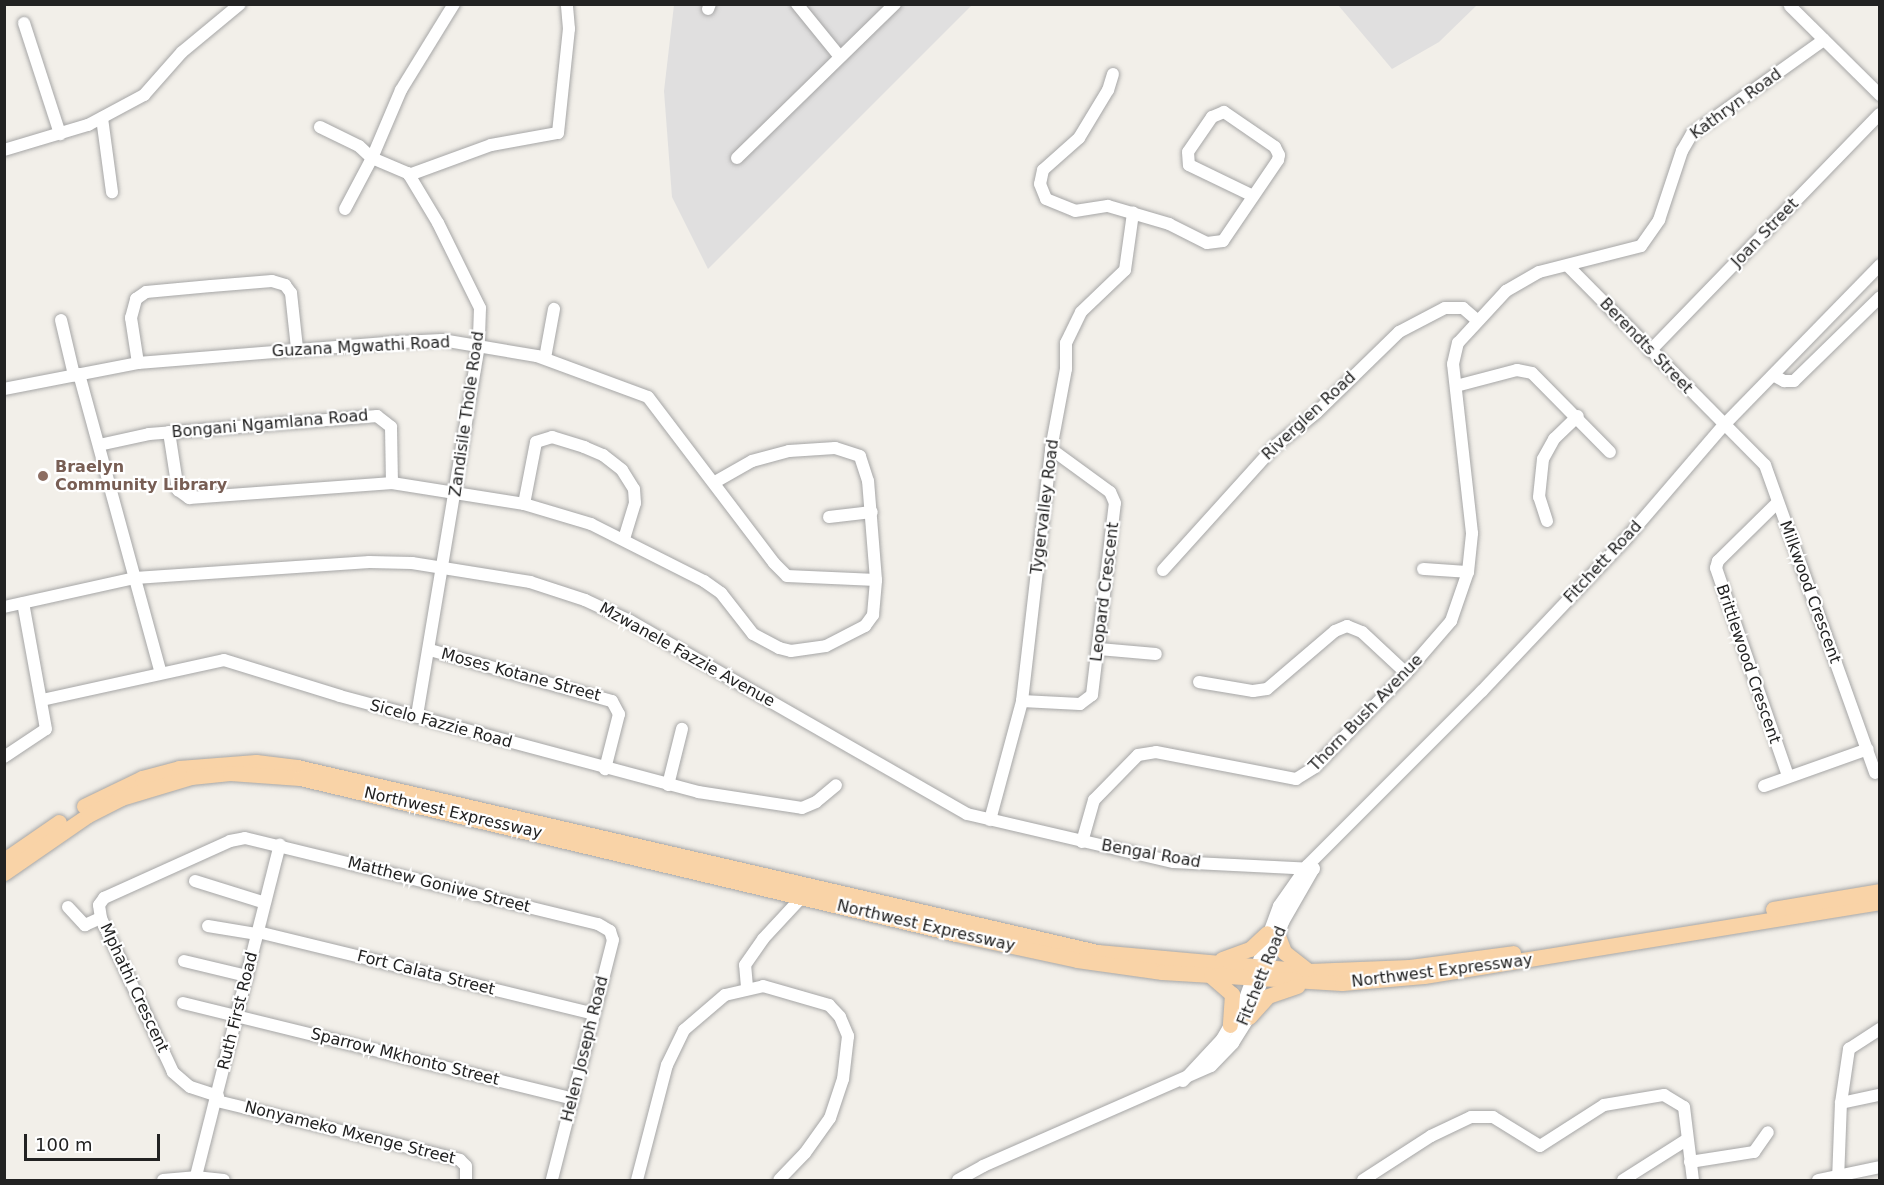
<!DOCTYPE html>
<html>
<head>
<meta charset="utf-8">
<style>
	body { margin:0 }
	#map { position:relative; width:1884px; height:1185px; overflow:hidden; background:#f2efe9; font-family:"DejaVu Sans",sans-serif }
	div>[style] { position:absolute }
	[style*='--x'] { left:calc(var(--x)*1px); top:calc(var(--y)*1px); width:calc(var(--w)*1px); rotate:calc(var(--a)*1deg) }
	.residential>* { inset:0; background:#e0dfdf }
	.roads { filter:drop-shadow(0 0 2px #a6a6a6) drop-shadow(0 0 2px #a6a6a6) }
	.minor>* { height:12px; margin:-6px; padding:0 6px; transform-origin:6px; border-radius:6px; background:#fff }
	.major>* { height:15px; margin:-7.5px; padding:0 7.5px; transform-origin:7.5px; border-radius:7.5px; background:#f9d3a7 }
	.dots>* { width:16px; height:16px; translate:-50% -50%; box-sizing:border-box; border:3px solid #fff; border-radius:50% }
	span { translate:-50% -50%; white-space:nowrap; text-align:center; line-height:1.15; -webkit-text-stroke:4.5px #fff; paint-order:stroke }
	.street-label { font-size:16px; color:#222 }
	.education-label { font-size:16px; color:#785e54; font-weight:700 }
	.left { translate:0 -50%; text-align:left }
	.frame { position:absolute; inset:0; border:6px solid #222; pointer-events:none }
	.scale { position:absolute; left:24px; top:1134px; width:136px; height:27px; box-sizing:border-box; border:3px solid #222; border-top:0; padding-left:8px; font-size:18px; line-height:21px; white-space:nowrap; color:#222; -webkit-text-stroke:4px #fff; paint-order:stroke }
</style>
</head>
<body>
<div id="map">
	<div class="residential">
		<i style="clip-path:polygon(674px 5px,972px 5px,708px 269px,672px 197px,664px 91px)"></i>
		<i style="clip-path:polygon(1338px 5px,1477px 5px,1439px 42px,1392px 69px)"></i>
	</div>
	<div class="roads">
		<div class="minor">
			<i style="--x:797;--y:4;--w:68;--a:50.9"></i>
			<i style="--x:1790;--y:6;--w:127;--a:44.7"></i>
			<i style="--x:708;--y:9;--w:5;--a:-68"></i>
			<i style="--x:24;--y:23;--w:117;--a:72"></i>
			<i style="--x:1113;--y:74;--w:17;--a:107"></i>
			<i style="--x:1108;--y:90;--w:56;--a:121.1"></i>
			<i style="--x:1079;--y:138;--w:48;--a:138.4"></i>
			<i style="--x:1043;--y:170;--w:14;--a:102"></i>
			<i style="--x:1040;--y:184;--w:16;--a:68"></i>
			<i style="--x:1046;--y:199;--w:31;--a:22"></i>
			<i style="--x:1075;--y:211;--w:33;--a:-9"></i>
			<i style="--x:1108;--y:206;--w:64;--a:16.4"></i>
			<i style="--x:1169;--y:224;--w:42;--a:26.6"></i>
			<i style="--x:1207;--y:243;--w:16;--a:-7"></i>
			<i style="--x:1223;--y:241;--w:98;--a:-55.8"></i>
			<i style="--x:1278;--y:160;--w:5;--a:-79"></i>
			<i style="--x:1279;--y:155;--w:9;--a:-117"></i>
			<i style="--x:1275;--y:147;--w:62;--a:-145.5"></i>
			<i style="--x:1224;--y:112;--w:13;--a:157"></i>
			<i style="--x:1212;--y:117;--w:42;--a:124.4"></i>
			<i style="--x:1188;--y:152;--w:13;--a:86"></i>
			<i style="--x:1189;--y:165;--w:71;--a:25.8"></i>
			<i style="--x:102;--y:118;--w:75;--a:82.3"></i>
			<i style="--x:320;--y:127;--w:43;--a:26"></i>
			<i style="--x:359;--y:146;--w:18;--a:43"></i>
			<i style="--x:372;--y:158;--w:39;--a:23"></i>
			<i style="--x:408;--y:173;--w:58;--a:59"></i>
			<i style="--x:438;--y:223;--w:95;--a:63.7"></i>
			<i style="--x:480;--y:308;--w:37;--a:92"></i>
			<i style="--x:479;--y:345;--w:377;--a:99.5"></i>
			<i style="--x:4;--y:150;--w:88;--a:-16.6"></i>
			<i style="--x:88;--y:125;--w:64;--a:-28.2"></i>
			<i style="--x:144;--y:95;--w:57;--a:-48.5"></i>
			<i style="--x:182;--y:52;--w:75;--a:-39.6"></i>
			<i style="--x:737;--y:158;--w:221;--a:-44.3"></i>
			<i style="--x:409;--y:175;--w:87;--a:-20.1"></i>
			<i style="--x:491;--y:145;--w:68;--a:-10.2"></i>
			<i style="--x:558;--y:133;--w:105;--a:-84"></i>
			<i style="--x:569;--y:29;--w:25;--a:-95"></i>
			<i style="--x:345;--y:209;--w:58;--a:-62.1"></i>
			<i style="--x:372;--y:158;--w:74;--a:-66.9"></i>
			<i style="--x:401;--y:90;--w:101;--a:-58.4"></i>
			<i style="--x:1568;--y:266;--w:280;--a:45.3"></i>
			<i style="--x:1765;--y:465;--w:327;--a:70.3"></i>
			<i style="--x:61;--y:320;--w:57;--a:76.7"></i>
			<i style="--x:1650;--y:351;--w:330;--a:-45.9"></i>
			<i style="--x:545;--y:358;--w:50;--a:-79.6"></i>
			<i style="--x:138;--y:363;--w:46;--a:-98.8"></i>
			<i style="--x:131;--y:318;--w:20;--a:-75"></i>
			<i style="--x:136;--y:299;--w:12;--a:-35"></i>
			<i style="--x:146;--y:292;--w:65;--a:-5.3"></i>
			<i style="--x:211;--y:286;--w:61;--a:-4.7"></i>
			<i style="--x:272;--y:281;--w:14;--a:17"></i>
			<i style="--x:285;--y:285;--w:10;--a:53"></i>
			<i style="--x:291;--y:293;--w:55;--a:83.8"></i>
			<i style="--x:79;--y:374;--w:310;--a:74.7"></i>
			<i style="--x:1773;--y:375;--w:13;--a:29"></i>
			<i style="--x:1784;--y:381;--w:10;--a:0"></i>
			<i style="--x:1794;--y:381;--w:120;--a:-44.3"></i>
			<i style="--x:1456;--y:386;--w:63;--a:-14.7"></i>
			<i style="--x:1517;--y:370;--w:15;--a:11"></i>
			<i style="--x:1532;--y:373;--w:111;--a:45.4"></i>
			<i style="--x:4;--y:389;--w:136;--a:-11"></i>
			<i style="--x:138;--y:363;--w:264;--a:-4.6"></i>
			<i style="--x:401;--y:342;--w:41;--a:-2.8"></i>
			<i style="--x:442;--y:340;--w:96;--a:9.6"></i>
			<i style="--x:537;--y:356;--w:118;--a:20.3"></i>
			<i style="--x:648;--y:397;--w:208;--a:52.8"></i>
			<i style="--x:774;--y:563;--w:18;--a:45"></i>
			<i style="--x:787;--y:576;--w:89;--a:2.6"></i>
			<i style="--x:169;--y:432;--w:59;--a:81.2"></i>
			<i style="--x:178;--y:490;--w:14;--a:36"></i>
			<i style="--x:189;--y:498;--w:204;--a:-4.2"></i>
			<i style="--x:392;--y:483;--w:134;--a:9"></i>
			<i style="--x:524;--y:504;--w:70;--a:16.6"></i>
			<i style="--x:591;--y:524;--w:127;--a:26.8"></i>
			<i style="--x:704;--y:581;--w:21;--a:35"></i>
			<i style="--x:721;--y:593;--w:52;--a:52"></i>
			<i style="--x:753;--y:634;--w:30;--a:28"></i>
			<i style="--x:779;--y:648;--w:12;--a:14"></i>
			<i style="--x:791;--y:651;--w:35;--a:-8"></i>
			<i style="--x:826;--y:646;--w:44;--a:-27.1"></i>
			<i style="--x:865;--y:626;--w:14;--a:-54"></i>
			<i style="--x:873;--y:615;--w:35;--a:-85"></i>
			<i style="--x:876;--y:580;--w:99;--a:-94.6"></i>
			<i style="--x:868;--y:481;--w:26;--a:-108"></i>
			<i style="--x:860;--y:456;--w:26;--a:-162"></i>
			<i style="--x:835;--y:448;--w:46;--a:176.3"></i>
			<i style="--x:789;--y:451;--w:38;--a:165"></i>
			<i style="--x:752;--y:461;--w:43;--a:150.4"></i>
			<i style="--x:99;--y:445;--w:51;--a:-12.4"></i>
			<i style="--x:149;--y:434;--w:229;--a:-4.5"></i>
			<i style="--x:377;--y:416;--w:18;--a:38"></i>
			<i style="--x:391;--y:427;--w:56;--a:89"></i>
			<i style="--x:1777;--y:503;--w:83;--a:135.5"></i>
			<i style="--x:1718;--y:561;--w:7;--a:106"></i>
			<i style="--x:1716;--y:568;--w:220;--a:70.9"></i>
			<i style="--x:524;--y:504;--w:63;--a:-79"></i>
			<i style="--x:536;--y:442;--w:17;--a:-17"></i>
			<i style="--x:552;--y:437;--w:34;--a:17"></i>
			<i style="--x:584;--y:447;--w:21;--a:23"></i>
			<i style="--x:603;--y:455;--w:24;--a:38"></i>
			<i style="--x:622;--y:470;--w:22;--a:58"></i>
			<i style="--x:634;--y:489;--w:14;--a:86"></i>
			<i style="--x:635;--y:503;--w:38;--a:107"></i>
			<i style="--x:829;--y:517;--w:43;--a:-6.6"></i>
			<i style="--x:1547;--y:521;--w:25;--a:-108"></i>
			<i style="--x:1539;--y:497;--w:38;--a:-84"></i>
			<i style="--x:1543;--y:459;--w:23;--a:-61"></i>
			<i style="--x:1554;--y:439;--w:33;--a:-44"></i>
			<i style="--x:1423;--y:569;--w:45;--a:3.8"></i>
			<i style="--x:1163;--y:570;--w:166;--a:-47.9"></i>
			<i style="--x:1274;--y:447;--w:55;--a:-39.1"></i>
			<i style="--x:1317;--y:412;--w:115;--a:-44.3"></i>
			<i style="--x:1399;--y:332;--w:52;--a:-27.6"></i>
			<i style="--x:1445;--y:308;--w:18;--a:0"></i>
			<i style="--x:1463;--y:308;--w:18;--a:41"></i>
			<i style="--x:4;--y:607;--w:134;--a:-12.5"></i>
			<i style="--x:135;--y:578;--w:235;--a:-3.9"></i>
			<i style="--x:369;--y:562;--w:43;--a:1.3"></i>
			<i style="--x:412;--y:563;--w:120;--a:9.1"></i>
			<i style="--x:530;--y:582;--w:58;--a:18.1"></i>
			<i style="--x:585;--y:600;--w:50;--a:25"></i>
			<i style="--x:630;--y:621;--w:388;--a:29.8"></i>
			<i style="--x:967;--y:814;--w:212;--a:13.1"></i>
			<i style="--x:1174;--y:862;--w:140;--a:2.9"></i>
			<i style="--x:1099;--y:649;--w:57;--a:5"></i>
			<i style="--x:430;--y:650;--w:189;--a:15.7"></i>
			<i style="--x:612;--y:701;--w:15;--a:62"></i>
			<i style="--x:619;--y:714;--w:57;--a:104.3"></i>
			<i style="--x:1199;--y:682;--w:55;--a:9.5"></i>
			<i style="--x:1253;--y:691;--w:14;--a:-8"></i>
			<i style="--x:1267;--y:689;--w:89;--a:-40.5"></i>
			<i style="--x:1335;--y:631;--w:13;--a:-23"></i>
			<i style="--x:1347;--y:626;--w:16;--a:22"></i>
			<i style="--x:1362;--y:632;--w:60;--a:43"></i>
			<i style="--x:42;--y:700;--w:186;--a:-12.4"></i>
			<i style="--x:224;--y:660;--w:121;--a:17.2"></i>
			<i style="--x:340;--y:696;--w:371;--a:15"></i>
			<i style="--x:698;--y:792;--w:105;--a:8.7"></i>
			<i style="--x:802;--y:808;--w:15;--a:-23"></i>
			<i style="--x:816;--y:802;--w:26;--a:-40"></i>
			<i style="--x:1022;--y:701;--w:58;--a:3"></i>
			<i style="--x:1080;--y:704;--w:15;--a:-37"></i>
			<i style="--x:1092;--y:695;--w:193;--a:-83.2"></i>
			<i style="--x:1115;--y:503;--w:12;--a:-114"></i>
			<i style="--x:1110;--y:492;--w:73;--a:-143.9"></i>
			<i style="--x:4;--y:757;--w:50;--a:-33.7"></i>
			<i style="--x:46;--y:729;--w:128;--a:-100.3"></i>
			<i style="--x:668;--y:785;--w:58;--a:-76"></i>
			<i style="--x:1764;--y:786;--w:110;--a:-19.6"></i>
			<i style="--x:990;--y:820;--w:123;--a:-74.9"></i>
			<i style="--x:1022;--y:701;--w:254;--a:-83.4"></i>
			<i style="--x:1051;--y:449;--w:81;--a:-79.4"></i>
			<i style="--x:1066;--y:369;--w:26;--a:-90"></i>
			<i style="--x:1066;--y:343;--w:34;--a:-64"></i>
			<i style="--x:1081;--y:312;--w:61;--a:-43.7"></i>
			<i style="--x:1125;--y:270;--w:58;--a:-82"></i>
			<i style="--x:1082;--y:842;--w:44;--a:-74.1"></i>
			<i style="--x:1094;--y:800;--w:63;--a:-45.6"></i>
			<i style="--x:1138;--y:755;--w:18;--a:-9"></i>
			<i style="--x:1156;--y:752;--w:143;--a:10.9"></i>
			<i style="--x:1296;--y:779;--w:22;--a:-32"></i>
			<i style="--x:1315;--y:767;--w:131;--a:-45.9"></i>
			<i style="--x:1406;--y:673;--w:69;--a:-49.1"></i>
			<i style="--x:1451;--y:621;--w:52;--a:-70.9"></i>
			<i style="--x:1468;--y:572;--w:39;--a:-84"></i>
			<i style="--x:1472;--y:533;--w:170;--a:-96.4"></i>
			<i style="--x:1453;--y:364;--w:22;--a:-77"></i>
			<i style="--x:1458;--y:343;--w:71;--a:-47.3"></i>
			<i style="--x:1506;--y:291;--w:38;--a:-30"></i>
			<i style="--x:1539;--y:272;--w:105;--a:-14.3"></i>
			<i style="--x:1641;--y:246;--w:32;--a:-55"></i>
			<i style="--x:1659;--y:220;--w:73;--a:-71.6"></i>
			<i style="--x:1682;--y:151;--w:20;--a:-60"></i>
			<i style="--x:1692;--y:134;--w:162;--a:-35.5"></i>
			<i style="--x:195;--y:881;--w:73;--a:17.4"></i>
			<i style="--x:68;--y:907;--w:25;--a:47"></i>
			<i style="--x:85;--y:925;--w:17;--a:-24"></i>
			<i style="--x:208;--y:926;--w:50;--a:9.3"></i>
			<i style="--x:258;--y:932;--w:346;--a:13.7"></i>
			<i style="--x:184;--y:961;--w:65;--a:13.4"></i>
			<i style="--x:747;--y:987;--w:22;--a:-95"></i>
			<i style="--x:745;--y:965;--w:32;--a:-55"></i>
			<i style="--x:763;--y:939;--w:59;--a:-47.1"></i>
			<i style="--x:183;--y:1003;--w:402;--a:13.8"></i>
			<i style="--x:1183;--y:1081;--w:57;--a:-47.1"></i>
			<i style="--x:1222;--y:1039;--w:44;--a:-59.9"></i>
			<i style="--x:1244;--y:1001;--w:101;--a:-69.8"></i>
			<i style="--x:1279;--y:906;--w:49;--a:-55"></i>
			<i style="--x:1307;--y:866;--w:247;--a:-45"></i>
			<i style="--x:1482;--y:691;--w:207;--a:-46.6"></i>
			<i style="--x:1624;--y:541;--w:152;--a:-49.3"></i>
			<i style="--x:1723;--y:426;--w:225;--a:-45.7"></i>
			<i style="--x:218;--y:1096;--w:29;--a:-162"></i>
			<i style="--x:190;--y:1087;--w:23;--a:-139"></i>
			<i style="--x:173;--y:1072;--w:170;--a:-115.1"></i>
			<i style="--x:101;--y:918;--w:13;--a:-99"></i>
			<i style="--x:99;--y:905;--w:9;--a:-54"></i>
			<i style="--x:104;--y:898;--w:138;--a:-24.3"></i>
			<i style="--x:230;--y:841;--w:15;--a:-11"></i>
			<i style="--x:245;--y:838;--w:363;--a:13.7"></i>
			<i style="--x:598;--y:924;--w:14;--a:30"></i>
			<i style="--x:610;--y:931;--w:9;--a:72"></i>
			<i style="--x:613;--y:940;--w:248;--a:104.3"></i>
			<i style="--x:217;--y:1101;--w:250;--a:13.6"></i>
			<i style="--x:460;--y:1160;--w:8;--a:45"></i>
			<i style="--x:466;--y:1166;--w:14;--a:90"></i>
			<i style="--x:1841;--y:1103;--w:40;--a:-12"></i>
			<i style="--x:1690;--y:1162;--w:65;--a:-8.9"></i>
			<i style="--x:1754;--y:1152;--w:24;--a:-55"></i>
			<i style="--x:163;--y:1180;--w:32;--a:-5"></i>
			<i style="--x:195;--y:1177;--w:29;--a:6"></i>
			<i style="--x:195;--y:1180;--w:346;--a:-75.8"></i>
			<i style="--x:637;--y:1180;--w:119;--a:-75.4"></i>
			<i style="--x:667;--y:1065;--w:39;--a:-64"></i>
			<i style="--x:684;--y:1030;--w:54;--a:-40.5"></i>
			<i style="--x:725;--y:995;--w:39;--a:-13"></i>
			<i style="--x:763;--y:986;--w:69;--a:16.1"></i>
			<i style="--x:829;--y:1005;--w:16;--a:47"></i>
			<i style="--x:840;--y:1017;--w:21;--a:67"></i>
			<i style="--x:848;--y:1036;--w:43;--a:96.6"></i>
			<i style="--x:843;--y:1079;--w:41;--a:108.4"></i>
			<i style="--x:830;--y:1118;--w:43;--a:125.5"></i>
			<i style="--x:805;--y:1153;--w:37;--a:134"></i>
			<i style="--x:958;--y:1180;--w:29;--a:-29"></i>
			<i style="--x:983;--y:1166;--w:249;--a:-23.7"></i>
			<i style="--x:1211;--y:1066;--w:32;--a:-46"></i>
			<i style="--x:1233;--y:1043;--w:31;--a:-58"></i>
			<i style="--x:1249;--y:1017;--w:101;--a:-70.3"></i>
			<i style="--x:1283;--y:922;--w:62;--a:-60.1"></i>
			<i style="--x:1363;--y:1180;--w:81;--a:-32.9"></i>
			<i style="--x:1431;--y:1136;--w:44;--a:-25.4"></i>
			<i style="--x:1471;--y:1117;--w:22;--a:0"></i>
			<i style="--x:1493;--y:1117;--w:55;--a:31.7"></i>
			<i style="--x:1540;--y:1146;--w:76;--a:-32.6"></i>
			<i style="--x:1604;--y:1105;--w:61;--a:-9.5"></i>
			<i style="--x:1664;--y:1095;--w:23;--a:31"></i>
			<i style="--x:1684;--y:1107;--w:74;--a:83"></i>
			<i style="--x:1623;--y:1180;--w:75;--a:-32.4"></i>
			<i style="--x:1818;--y:1180;--w:63;--a:-11.8"></i>
			<i style="--x:1838;--y:1180;--w:77;--a:-87.8"></i>
			<i style="--x:1841;--y:1103;--w:55;--a:-81.6"></i>
			<i style="--x:1849;--y:1049;--w:37;--a:-33"></i>
		</div>
		<div class="major">
			<i style="--x:84;--y:806;--w:64;--a:-25.8"></i>
			<i style="--x:142;--y:778;--w:38;--a:-15"></i>
			<i style="--x:179;--y:768;--w:77;--a:-4.5"></i>
			<i style="--x:256;--y:762;--w:41;--a:7"></i>
			<i style="--x:297;--y:767;--w:821;--a:13.02"></i>
			<i style="--x:1097;--y:952;--w:213;--a:5.1"></i>
			<i style="--x:1309;--y:971;--w:101;--a:-2.3"></i>
			<i style="--x:1410;--y:967;--w:104;--a:-7.7"></i>
			<i style="--x:7;--y:858;--w:63;--a:-34.7"></i>
			<i style="--x:4;--y:873;--w:102;--a:-34.6"></i>
			<i style="--x:88;--y:815;--w:37;--a:-27"></i>
			<i style="--x:121;--y:798;--w:73;--a:-16.7"></i>
			<i style="--x:191;--y:777;--w:39;--a:-6"></i>
			<i style="--x:230;--y:773;--w:70;--a:4.1"></i>
			<i style="--x:300;--y:778;--w:674;--a:13.38"></i>
			<i style="--x:956;--y:934;--w:124;--a:12.1"></i>
			<i style="--x:1077;--y:960;--w:86;--a:8"></i>
			<i style="--x:1162;--y:972;--w:180;--a:3.5"></i>
			<i style="--x:1342;--y:983;--w:82;--a:-4.9"></i>
			<i style="--x:1424;--y:976;--w:462;--a:-9.2"></i>
			<i style="--x:1773;--y:909;--w:109;--a:-9.5"></i>
			<i style="--x:1278;--y:936;--w:17;--a:69"></i>
			<i style="--x:1284;--y:952;--w:28;--a:38"></i>
			<i style="--x:1222;--y:959;--w:30;--a:-20"></i>
			<i style="--x:1250;--y:949;--w:23;--a:-43"></i>
			<i style="--x:1211;--y:976;--w:28;--a:41"></i>
			<i style="--x:1232;--y:994;--w:31;--a:94"></i>
			<i style="--x:1249;--y:1017;--w:28;--a:-48"></i>
			<i style="--x:1268;--y:996;--w:31;--a:-19"></i>
		</div>
	</div>
	<div class="dots">
		<i style="left:43px;top:476px;background:#8d6e63"></i>
	</div>
	<div class="street-label">
		<span style="left:1736px;top:104px;rotate:-36deg">Kathryn Road</span>
		<span style="left:1765px;top:233px;rotate:-46deg">Joan Street</span>
		<span style="left:1646px;top:346px;rotate:46deg">Berendts Street</span>
		<span style="left:361px;top:347px;rotate:-3deg">Guzana Mgwathi Road</span>
		<span style="left:467px;top:414px;rotate:-82deg">Zandisile Thole Road</span>
		<span style="left:1309px;top:416px;rotate:-43deg">Riverglen Road</span>
		<span style="left:270px;top:424px;rotate:-5deg">Bongani Ngamlana Road</span>
		<span style="left:1045px;top:507px;rotate:-83deg">Tygervalley Road</span>
		<span style="left:1603px;top:562px;rotate:-47deg">Fitchett Road</span>
		<span style="left:1105px;top:592px;rotate:-83deg">Leopard Crescent</span>
		<span style="left:1810px;top:592px;rotate:70deg">Milkwood Crescent</span>
		<span style="left:687px;top:655px;rotate:29deg">Mzwanele Fazzie Avenue</span>
		<span style="left:1748px;top:664px;rotate:71deg">Brittlewood Crescent</span>
		<span style="left:521px;top:675px;rotate:15deg">Moses Kotane Street</span>
		<span style="left:1366px;top:713px;rotate:-46deg">Thorn Bush Avenue</span>
		<span style="left:441px;top:724px;rotate:15deg">Sicelo Fazzie Road</span>
		<span style="left:453px;top:813px;rotate:13deg">Northwest Expressway</span>
		<span style="left:1151px;top:854px;rotate:10deg">Bengal Road</span>
		<span style="left:439px;top:885px;rotate:14deg">Matthew Goniwe Street</span>
		<span style="left:926px;top:926px;rotate:13deg">Northwest Expressway</span>
		<span style="left:1442px;top:971px;rotate:-7deg">Northwest Expressway</span>
		<span style="left:426px;top:973px;rotate:14deg">Fort Calata Street</span>
		<span style="left:1262px;top:976px;rotate:-68deg">Fitchett Road</span>
		<span style="left:134px;top:988px;rotate:65deg">Mphathi Crescent</span>
		<span style="left:238px;top:1011px;rotate:-76deg">Ruth First Road</span>
		<span style="left:585px;top:1049px;rotate:-76deg">Helen Joseph Road</span>
		<span style="left:405px;top:1057px;rotate:14deg">Sparrow Mkhonto Street</span>
		<span style="left:350px;top:1133px;rotate:14deg">Nonyameko Mxenge Street</span>
	</div>
	<div class="education-label">
		<span class="left" style="left:55px;top:476px">Braelyn<br>Community Library</span>
	</div>
	<div class="frame"></div>
	<div class="scale">100 m</div>
</div>
</body>
</html>
